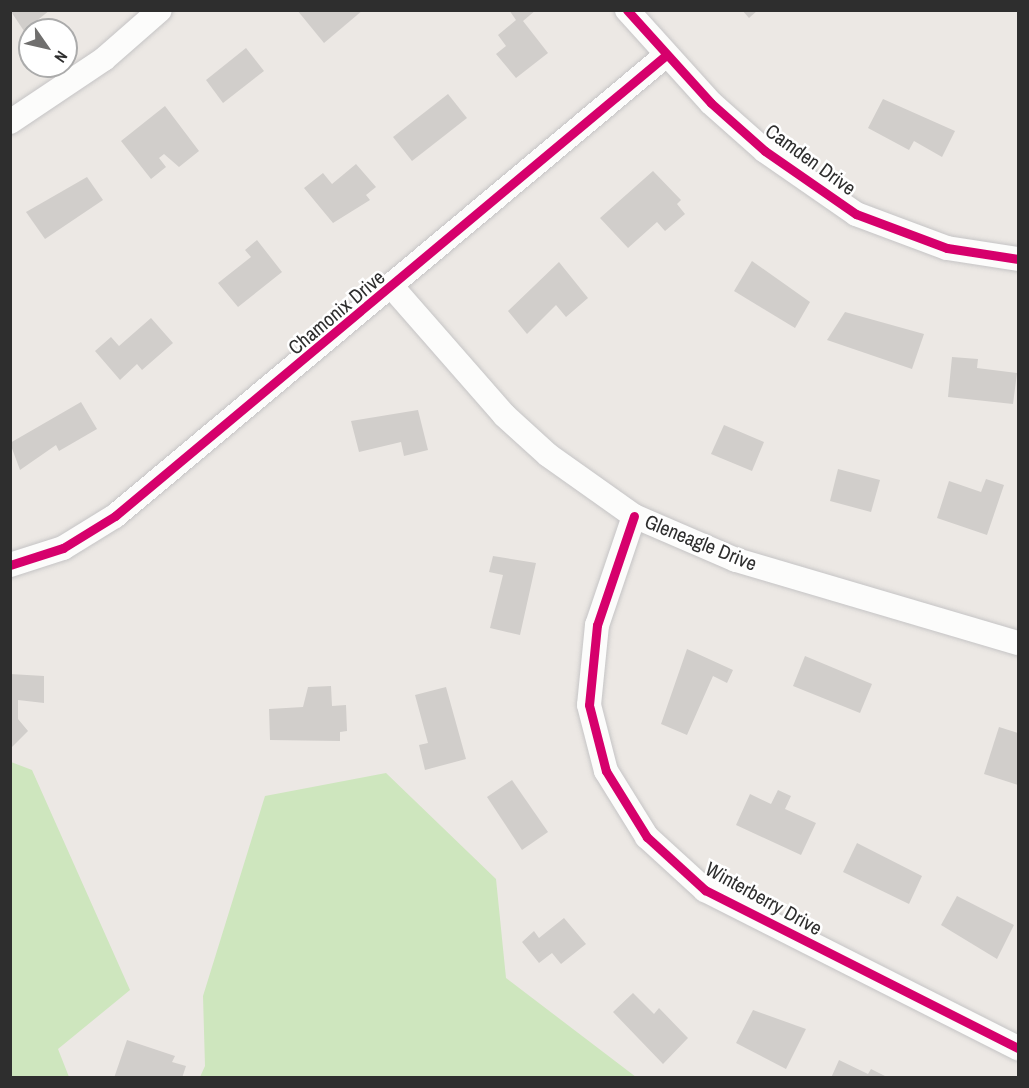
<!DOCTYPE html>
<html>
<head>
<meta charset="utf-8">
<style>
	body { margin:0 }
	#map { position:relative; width:1029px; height:1088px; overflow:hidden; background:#ece8e4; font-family:"Archivo Narrow",sans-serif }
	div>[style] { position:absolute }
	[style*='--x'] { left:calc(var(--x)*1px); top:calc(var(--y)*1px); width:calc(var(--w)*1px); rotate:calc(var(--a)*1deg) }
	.green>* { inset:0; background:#cee6be }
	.building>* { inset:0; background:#d1cecb }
	.roads { filter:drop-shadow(0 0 2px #c5c4c5) drop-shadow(0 0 2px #c5c4c5) }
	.minor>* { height:24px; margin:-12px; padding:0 12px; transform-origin:12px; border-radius:12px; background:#fcfcfb }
	.cycleway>* { height:9px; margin:-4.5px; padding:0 4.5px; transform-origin:4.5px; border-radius:4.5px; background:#d6006c }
	span { translate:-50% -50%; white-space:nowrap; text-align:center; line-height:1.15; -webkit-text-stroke:5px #fff; paint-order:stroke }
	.street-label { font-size:20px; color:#2e2e2e }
	.frame { position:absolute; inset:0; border:12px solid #2e2e2e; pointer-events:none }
	.north { position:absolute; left:18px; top:18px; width:60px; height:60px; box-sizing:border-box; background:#fff; border:2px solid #ababab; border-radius:50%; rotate:124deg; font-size:16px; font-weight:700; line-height:24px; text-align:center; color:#2e2e2e }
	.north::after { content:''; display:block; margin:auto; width:21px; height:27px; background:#706f6e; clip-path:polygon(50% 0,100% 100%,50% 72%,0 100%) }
</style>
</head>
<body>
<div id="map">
	<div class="green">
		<i style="clip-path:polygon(11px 762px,32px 770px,130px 990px,58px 1049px,69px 1077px,11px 1077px)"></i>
		<i style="clip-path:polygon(386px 773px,496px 879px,506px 978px,636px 1077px,200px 1077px,205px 1066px,203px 996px,265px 796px)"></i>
	</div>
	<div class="building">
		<i style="clip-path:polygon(10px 10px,50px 10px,24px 31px)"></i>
		<i style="clip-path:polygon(297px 10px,363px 10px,324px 43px)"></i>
		<i style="clip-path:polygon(509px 10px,536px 10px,523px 21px,548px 53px,516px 78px,496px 54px,506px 46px,498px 35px,516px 20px)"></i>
		<i style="clip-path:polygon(742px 10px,758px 10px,749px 18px)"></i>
		<i style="clip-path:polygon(246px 48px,264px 71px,223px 103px,206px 80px)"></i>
		<i style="clip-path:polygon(448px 94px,467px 118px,412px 161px,393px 137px)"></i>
		<i style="clip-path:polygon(883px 99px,955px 131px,942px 157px,914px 141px,909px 150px,868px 128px)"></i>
		<i style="clip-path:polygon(165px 106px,199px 151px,179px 167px,164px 154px,159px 158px,166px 167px,151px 179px,121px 141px)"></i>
		<i style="clip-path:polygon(356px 164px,376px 187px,366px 195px,370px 200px,333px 223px,304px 188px,323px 173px,332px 184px)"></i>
		<i style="clip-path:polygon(653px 171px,681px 200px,677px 204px,685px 214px,665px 231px,657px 222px,628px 248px,600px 218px)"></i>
		<i style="clip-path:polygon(87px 177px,103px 200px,45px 239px,26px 212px)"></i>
		<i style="clip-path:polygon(257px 240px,282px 272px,238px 307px,218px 283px,251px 257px,245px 250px)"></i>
		<i style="clip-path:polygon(752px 261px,810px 302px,795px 328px,734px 291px)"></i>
		<i style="clip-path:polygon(559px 262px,588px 298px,566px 317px,556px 305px,527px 334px,508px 311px)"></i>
		<i style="clip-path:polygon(845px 312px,924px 334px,912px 369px,827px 340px)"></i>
		<i style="clip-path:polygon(151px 318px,173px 343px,142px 370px,137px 364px,120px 380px,95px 351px,111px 337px,119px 346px)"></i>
		<i style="clip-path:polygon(952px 357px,978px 359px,977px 368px,1017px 373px,1013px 404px,948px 397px)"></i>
		<i style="clip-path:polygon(81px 402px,97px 429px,59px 451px,56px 445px,20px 470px,10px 443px)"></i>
		<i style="clip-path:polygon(418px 410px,428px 450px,404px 456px,401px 442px,359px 452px,351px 421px)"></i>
		<i style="clip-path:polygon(724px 425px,764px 442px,752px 471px,711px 454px)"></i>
		<i style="clip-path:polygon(838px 469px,880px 480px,871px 512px,830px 501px)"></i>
		<i style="clip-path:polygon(986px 479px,1004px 485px,987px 535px,937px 518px,949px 481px,981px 492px)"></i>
		<i style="clip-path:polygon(493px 556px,536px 563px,520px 635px,490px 628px,503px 575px,489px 572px)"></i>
		<i style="clip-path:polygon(687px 649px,733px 670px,727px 683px,713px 676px,687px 735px,661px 724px)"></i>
		<i style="clip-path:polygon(805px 656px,872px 684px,860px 713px,793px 686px)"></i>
		<i style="clip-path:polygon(10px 674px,44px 676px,44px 703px,18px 700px,18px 719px,28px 731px,10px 749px)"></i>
		<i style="clip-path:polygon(331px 686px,332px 706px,346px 705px,347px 731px,340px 732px,340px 741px,270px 740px,269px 709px,303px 707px,308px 687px)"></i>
		<i style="clip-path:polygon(446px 687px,466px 759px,425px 770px,419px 745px,428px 743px,415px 695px)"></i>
		<i style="clip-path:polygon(999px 727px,1018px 733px,1018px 785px,984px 774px)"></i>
		<i style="clip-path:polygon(512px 780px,548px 832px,522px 850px,487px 797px)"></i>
		<i style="clip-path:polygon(778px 790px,791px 796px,785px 809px,816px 823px,801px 855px,736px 825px,750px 794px,771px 804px)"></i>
		<i style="clip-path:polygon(857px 843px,922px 876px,909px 904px,843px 872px)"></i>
		<i style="clip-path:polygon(957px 896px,1014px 925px,997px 959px,941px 925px)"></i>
		<i style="clip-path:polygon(564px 918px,586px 944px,561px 964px,552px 953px,539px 963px,522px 942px,534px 931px,539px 938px)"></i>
		<i style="clip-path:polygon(633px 993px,654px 1014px,659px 1008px,688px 1038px,663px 1064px,613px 1012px)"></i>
		<i style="clip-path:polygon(753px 1010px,806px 1029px,786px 1069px,736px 1043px)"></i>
		<i style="clip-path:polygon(127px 1040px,175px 1056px,172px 1062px,186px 1066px,182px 1078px,114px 1078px)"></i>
		<i style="clip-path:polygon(839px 1060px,868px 1074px,871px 1069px,889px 1078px,831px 1078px)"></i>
	</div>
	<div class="roads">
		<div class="minor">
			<i style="--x:627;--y:10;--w:125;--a:47.9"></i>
			<i style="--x:711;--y:103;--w:72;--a:41.6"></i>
			<i style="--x:765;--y:151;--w:111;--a:34.7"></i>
			<i style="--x:856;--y:214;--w:97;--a:20.5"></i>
			<i style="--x:947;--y:248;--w:72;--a:8.8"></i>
			<i style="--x:10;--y:122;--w:113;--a:-33.8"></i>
			<i style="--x:104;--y:59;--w:74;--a:-41.2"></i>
			<i style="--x:393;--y:288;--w:169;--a:48.8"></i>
			<i style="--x:504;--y:415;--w:59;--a:42.3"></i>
			<i style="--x:548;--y:455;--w:105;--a:35.3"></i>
			<i style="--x:634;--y:516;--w:111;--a:23.3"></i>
			<i style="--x:736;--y:560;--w:294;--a:16.4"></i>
			<i style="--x:634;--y:516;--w:115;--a:108.7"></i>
			<i style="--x:597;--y:625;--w:80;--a:95.7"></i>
			<i style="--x:589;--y:705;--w:68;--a:75.6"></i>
			<i style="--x:606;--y:771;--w:78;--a:58.2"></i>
			<i style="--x:647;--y:837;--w:79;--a:42.4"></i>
			<i style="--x:705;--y:890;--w:351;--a:26.8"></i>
			<i style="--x:10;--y:565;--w:56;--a:-17.8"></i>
			<i style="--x:63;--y:548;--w:61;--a:-31.6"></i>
			<i style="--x:115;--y:516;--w:717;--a:-39.91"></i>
		</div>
	</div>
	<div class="cycleway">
		<i style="--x:627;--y:10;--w:125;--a:47.9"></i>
		<i style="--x:711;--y:103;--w:72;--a:41.6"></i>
		<i style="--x:765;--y:151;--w:111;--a:34.7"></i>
		<i style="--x:856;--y:214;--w:97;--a:20.5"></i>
		<i style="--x:947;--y:248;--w:72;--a:8.8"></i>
		<i style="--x:634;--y:516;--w:115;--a:108.7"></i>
		<i style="--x:597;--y:625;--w:80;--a:95.7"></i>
		<i style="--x:589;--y:705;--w:68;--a:75.6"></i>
		<i style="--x:606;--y:771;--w:78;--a:58.2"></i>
		<i style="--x:647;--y:837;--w:79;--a:42.4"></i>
		<i style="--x:705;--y:890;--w:351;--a:26.8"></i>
		<i style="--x:10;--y:565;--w:56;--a:-17.8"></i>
		<i style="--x:63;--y:548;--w:61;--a:-31.6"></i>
		<i style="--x:115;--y:516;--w:717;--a:-39.91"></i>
	</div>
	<div class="street-label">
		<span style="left:811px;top:159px;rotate:36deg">Camden Drive</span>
		<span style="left:336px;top:312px;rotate:-40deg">Chamonix Drive</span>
		<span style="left:701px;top:542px;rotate:22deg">Gleneagle Drive</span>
		<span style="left:764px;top:898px;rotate:29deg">Winterberry Drive</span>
	</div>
	<div class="frame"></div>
	<div class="north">N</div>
</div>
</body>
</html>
